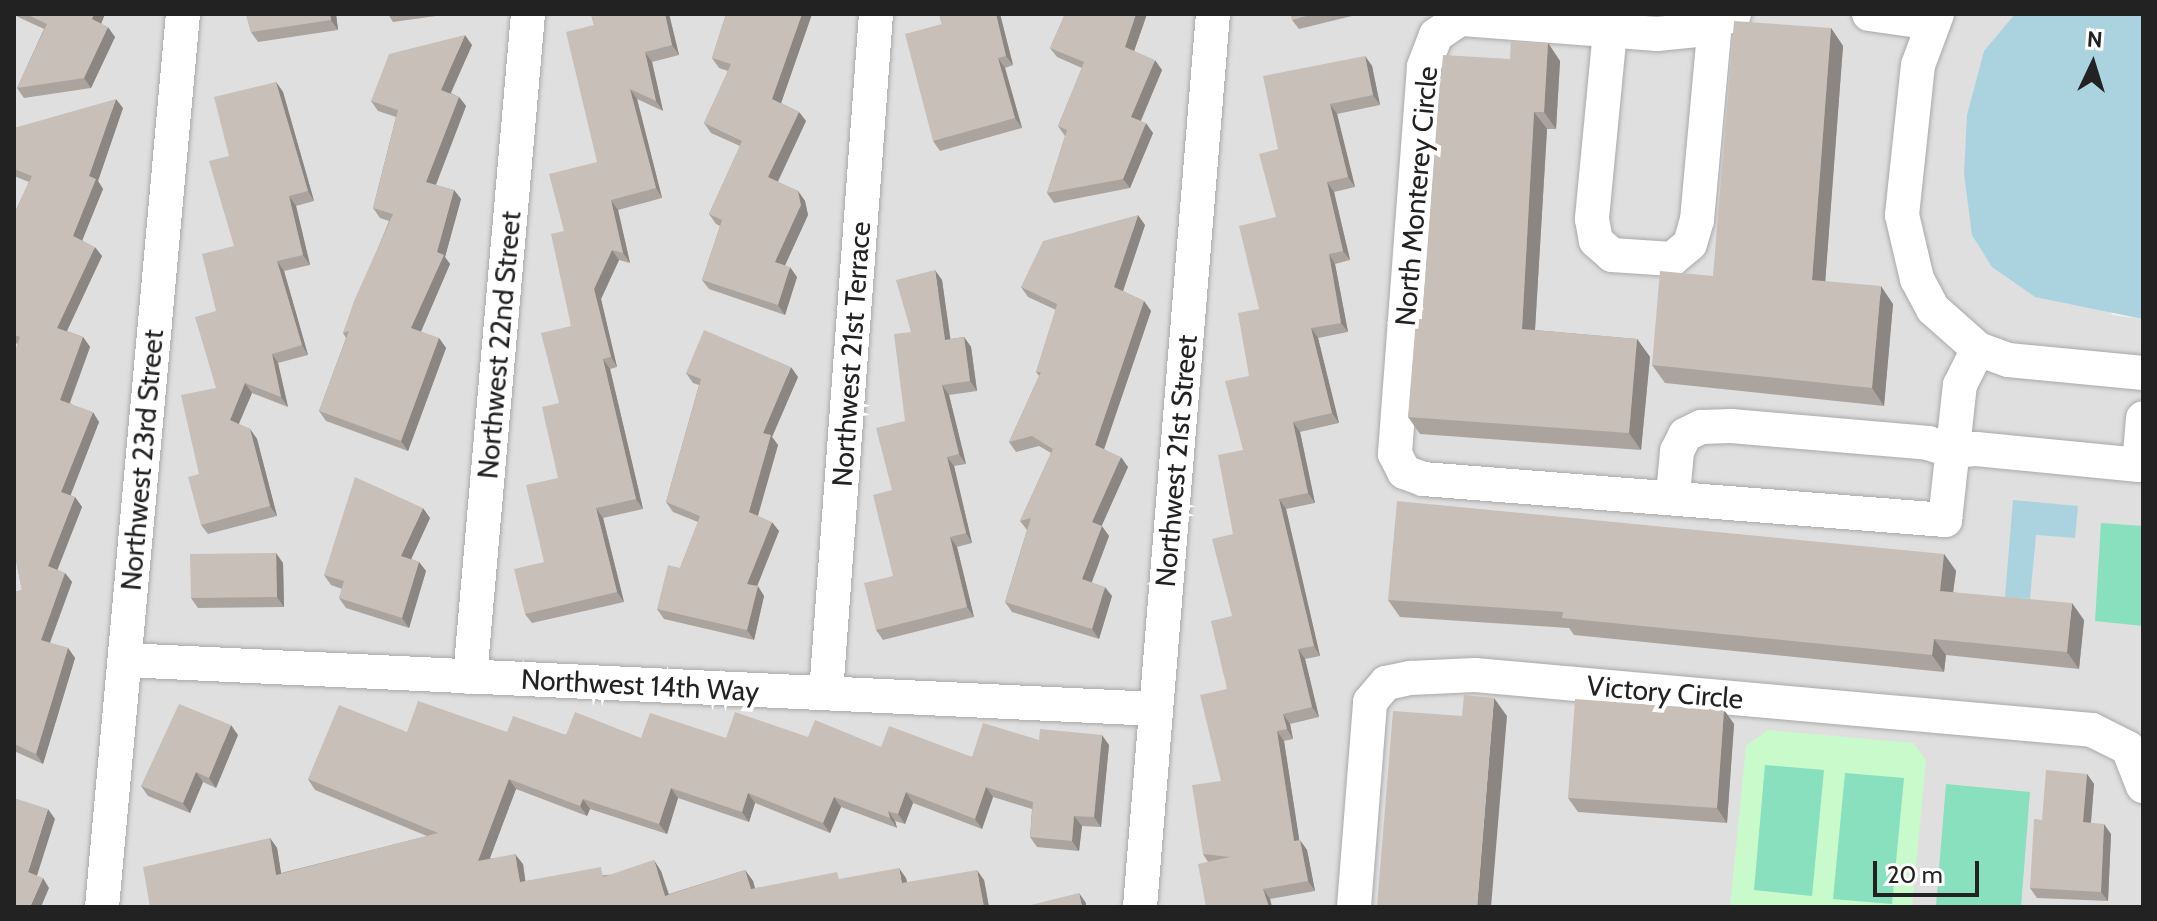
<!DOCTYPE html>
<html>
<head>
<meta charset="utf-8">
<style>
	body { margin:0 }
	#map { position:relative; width:2157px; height:921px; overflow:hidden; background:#f2efe9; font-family:Cabin,sans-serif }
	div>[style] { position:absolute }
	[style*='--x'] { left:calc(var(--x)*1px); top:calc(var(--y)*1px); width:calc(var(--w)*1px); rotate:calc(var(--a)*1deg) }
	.residential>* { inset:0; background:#e0dfdf }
	.park>* { inset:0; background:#c8facc }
	.pitch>* { inset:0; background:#88e0be }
	.water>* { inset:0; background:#aad3df }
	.roads { filter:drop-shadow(0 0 2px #a9a9a9) drop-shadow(0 0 2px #a9a9a9) }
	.street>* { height:34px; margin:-17px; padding:0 17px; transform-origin:17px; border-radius:17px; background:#fff }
	.wall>* { inset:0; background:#aba49e }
	.shaded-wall>* { inset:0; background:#8b8681 }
	.building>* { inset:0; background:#c7bfb8 }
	span { translate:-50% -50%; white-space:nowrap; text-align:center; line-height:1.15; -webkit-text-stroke:8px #fff; paint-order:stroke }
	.street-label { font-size:28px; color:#222 }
	.frame { position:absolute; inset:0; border:16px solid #222; pointer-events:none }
	.north { position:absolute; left:2053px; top:24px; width:80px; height:80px; -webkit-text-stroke:6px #fff; paint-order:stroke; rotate:4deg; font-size:22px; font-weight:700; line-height:32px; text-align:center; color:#222 }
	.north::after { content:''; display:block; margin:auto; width:28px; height:36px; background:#222; clip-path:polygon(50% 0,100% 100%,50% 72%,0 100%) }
	.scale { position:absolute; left:1873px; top:861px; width:106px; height:36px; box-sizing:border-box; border:4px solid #222; border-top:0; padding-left:10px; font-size:24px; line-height:28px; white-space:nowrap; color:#222; -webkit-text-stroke:6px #fff; paint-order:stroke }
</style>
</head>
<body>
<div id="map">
	<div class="residential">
		<i style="clip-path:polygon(14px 14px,2015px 14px,1985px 51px,2112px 315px,2143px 319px,2143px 907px,14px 907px)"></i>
	</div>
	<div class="park">
		<i style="clip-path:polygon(1768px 730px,1913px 743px,1926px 760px,1912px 907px,1730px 907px,1746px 746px)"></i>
	</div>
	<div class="pitch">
		<i style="clip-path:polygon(2101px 523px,2143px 526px,2143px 626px,2095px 621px)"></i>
		<i style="clip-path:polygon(1765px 765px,1824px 770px,1812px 896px,1754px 890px)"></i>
		<i style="clip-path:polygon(1845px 773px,1904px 778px,1892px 904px,1833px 899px)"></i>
		<i style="clip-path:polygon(1946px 784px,2030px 792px,2021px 907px,1936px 906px)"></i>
	</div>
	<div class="water">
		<i style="clip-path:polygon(2015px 14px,2143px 14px,2143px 319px,2035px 297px,1992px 267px,1972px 235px,1964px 174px,1967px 115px,1984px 51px)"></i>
		<i style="clip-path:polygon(2013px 500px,2078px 506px,2075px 538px,2036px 535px,2030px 599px,2005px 597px)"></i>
	</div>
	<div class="roads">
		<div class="street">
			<i style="--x:1734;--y:14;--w:40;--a:156.6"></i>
			<i style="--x:1697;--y:30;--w:40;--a:174.3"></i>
			<i style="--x:1657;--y:34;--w:198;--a:-175.6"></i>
			<i style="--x:1460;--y:19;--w:29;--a:146"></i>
			<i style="--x:1436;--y:35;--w:34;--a:111"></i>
			<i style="--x:1424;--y:67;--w:388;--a:94.3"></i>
			<i style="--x:1395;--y:454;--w:20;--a:63"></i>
			<i style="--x:1404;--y:472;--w:20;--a:20"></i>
			<i style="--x:1423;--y:479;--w:524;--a:4.49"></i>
			<i style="--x:1945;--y:520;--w:136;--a:-83.7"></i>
			<i style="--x:1960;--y:385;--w:40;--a:-63.4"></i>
			<i style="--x:1869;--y:14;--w:64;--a:8.1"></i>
			<i style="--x:1937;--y:14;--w:54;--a:110.4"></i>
			<i style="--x:1918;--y:65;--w:151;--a:96.1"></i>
			<i style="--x:1902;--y:215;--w:66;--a:76.8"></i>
			<i style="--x:1917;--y:279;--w:34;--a:62"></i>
			<i style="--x:1933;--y:309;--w:60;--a:41.6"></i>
			<i style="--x:1978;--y:349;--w:32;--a:20"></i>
			<i style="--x:2008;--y:360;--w:136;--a:5.5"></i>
			<i style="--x:1610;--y:31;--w:189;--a:95.5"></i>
			<i style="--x:1592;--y:219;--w:22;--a:80"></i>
			<i style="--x:1596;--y:241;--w:21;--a:41"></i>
			<i style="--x:1612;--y:255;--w:60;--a:3.8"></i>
			<i style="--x:1672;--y:259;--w:23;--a:-40"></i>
			<i style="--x:1690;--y:244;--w:25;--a:-74"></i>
			<i style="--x:1697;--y:220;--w:199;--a:-84.8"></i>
			<i style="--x:1673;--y:495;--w:44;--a:-84.8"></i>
			<i style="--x:1677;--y:451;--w:18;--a:-63"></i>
			<i style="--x:1685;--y:435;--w:18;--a:-27"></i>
			<i style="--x:1701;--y:427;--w:30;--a:-2"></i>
			<i style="--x:1731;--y:426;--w:198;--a:4.9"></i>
			<i style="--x:1928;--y:443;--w:26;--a:18"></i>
			<i style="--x:1953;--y:451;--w:23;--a:-5"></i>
			<i style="--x:1976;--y:449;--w:164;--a:5.6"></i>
			<i style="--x:2139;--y:465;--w:47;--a:-85.1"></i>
			<i style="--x:125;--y:660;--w:1032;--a:2.72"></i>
			<i style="--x:470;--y:677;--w:666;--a:-85"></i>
			<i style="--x:826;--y:693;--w:681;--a:-85.79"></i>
			<i style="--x:102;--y:907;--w:897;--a:-84.82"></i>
			<i style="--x:1140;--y:907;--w:896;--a:-85.33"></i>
			<i style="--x:1354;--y:907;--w:206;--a:-85.5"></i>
			<i style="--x:1370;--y:702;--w:25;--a:-50"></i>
			<i style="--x:1386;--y:683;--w:25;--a:-12"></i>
			<i style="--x:1410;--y:678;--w:65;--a:-2.6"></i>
			<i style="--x:1475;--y:675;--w:619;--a:5.09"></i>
			<i style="--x:2092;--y:730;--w:40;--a:26.6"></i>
			<i style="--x:2128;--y:748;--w:41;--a:68.5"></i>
		</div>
	</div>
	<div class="wall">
		<i style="clip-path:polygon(15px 14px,105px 14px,101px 23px,115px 37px,91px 88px,24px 98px,17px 88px,44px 29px,16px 16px)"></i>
		<i style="clip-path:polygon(246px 14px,336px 14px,338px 30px,258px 42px,251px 32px)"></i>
		<i style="clip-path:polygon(388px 14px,437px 14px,436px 16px,393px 22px)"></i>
		<i style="clip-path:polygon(591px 14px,669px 14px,679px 55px,652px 62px,663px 111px,637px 99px,662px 198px,618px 210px,630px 263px,619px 260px,601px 299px,617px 367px,610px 369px,643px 509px,603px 518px,624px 602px,532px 623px,525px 614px,544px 562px,558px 478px,559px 403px,571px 326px,564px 231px,597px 162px,594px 25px)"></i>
		<i style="clip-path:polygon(726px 14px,812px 14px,781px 103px,799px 112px,806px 121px,778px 182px,798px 191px,805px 201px,808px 215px,785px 265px,797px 277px,785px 315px,709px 289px,702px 280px,720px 226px,716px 224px,709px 214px,740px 146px,711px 133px,704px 123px,728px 71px,719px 68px,712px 58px)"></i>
		<i style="clip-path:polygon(939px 14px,1000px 14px,1013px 65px,1005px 68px,1022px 128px,940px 151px,933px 141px,942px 24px)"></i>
		<i style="clip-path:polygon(1065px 14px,1147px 14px,1134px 51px,1162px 70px,1141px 121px,1153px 133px,1130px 188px,1054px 203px,1047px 193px,1065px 136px,1058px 126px,1082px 68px,1057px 57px,1050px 48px)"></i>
		<i style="clip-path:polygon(1291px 14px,1360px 14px,1299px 29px,1292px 20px)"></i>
		<i style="clip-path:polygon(1831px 28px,1843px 46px,1825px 281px,1893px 304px,1884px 406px,1665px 383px,1652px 365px,1713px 276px)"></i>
		<i style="clip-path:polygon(1548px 43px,1560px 61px,1556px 129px,1547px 129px,1535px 330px,1637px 339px,1650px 357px,1641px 450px,1420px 434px,1408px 417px,1422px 319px,1510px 59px)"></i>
		<i style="clip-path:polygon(472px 45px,451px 93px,459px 97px,466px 106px,436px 185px,454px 190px,461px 199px,445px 257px,450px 264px,421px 332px,439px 338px,446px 348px,408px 451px,326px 421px,319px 411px,346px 338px,343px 333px,389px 221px,380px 218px,373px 208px,396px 117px,378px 111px,371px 101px)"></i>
		<i style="clip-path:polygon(1365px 56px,1372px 66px,1380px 105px,1337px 114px,1355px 187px,1334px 192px,1350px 260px,1335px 264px,1348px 332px,1318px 338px,1339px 423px,1300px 432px,1315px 503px,1286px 509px,1320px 656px,1305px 659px,1319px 717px,1290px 724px,1293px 739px,1284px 741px,1299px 840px,1307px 850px,1315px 891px,1270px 899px,1272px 907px,1206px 907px,1208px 862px,1203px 854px,1221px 781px,1232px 616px,1233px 534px,1243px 450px,1249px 376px,1276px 217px,1278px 149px)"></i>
		<i style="clip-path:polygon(276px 82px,283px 92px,314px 201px,296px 206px,310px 265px,284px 271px,308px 355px,278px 363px,288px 407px,252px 393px,239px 424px,250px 429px,257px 439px,277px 516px,208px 534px,201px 525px,199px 474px,216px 388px,216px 311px,234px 246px,229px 156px)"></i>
		<i style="clip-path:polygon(123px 108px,98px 181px,103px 189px,82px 240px,102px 256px,67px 331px,83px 337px,90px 347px,70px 403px,99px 422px,70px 495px,75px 497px,82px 507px,57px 570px,65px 573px,72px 582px,50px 643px,68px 648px,75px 658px,43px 764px,14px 751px,14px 592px,22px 590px,16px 560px,14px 560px,14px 354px,18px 344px,14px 343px,14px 214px,29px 182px,14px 176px,14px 128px)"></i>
		<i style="clip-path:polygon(1145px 225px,1123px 291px,1144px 301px,1151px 311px,1104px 449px,1128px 467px,1101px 526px,1109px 536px,1092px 582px,1112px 596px,1099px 639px,1012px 612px,1005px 602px,1027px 530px,1020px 521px,1051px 453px,1039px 446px,1016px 452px,1009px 442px,1039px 376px,1036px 372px,1056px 310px,1028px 297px,1021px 287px)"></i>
		<i style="clip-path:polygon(942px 280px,950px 339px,964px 337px,971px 347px,977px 391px,949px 395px,966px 464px,954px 466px,972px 543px,957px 547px,974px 617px,883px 640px,876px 630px,893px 576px,892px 490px,905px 421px)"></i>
		<i style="clip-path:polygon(686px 373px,798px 377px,772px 437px,778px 445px,758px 516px,779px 531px,757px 586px,764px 596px,754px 640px,664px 619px,657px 609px,680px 568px,698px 522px,673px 512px,666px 502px,699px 385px,693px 383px)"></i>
		<i style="clip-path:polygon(430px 518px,411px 559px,419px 562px,426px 571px,409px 628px,346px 608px,339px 598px,342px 589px,331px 585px,324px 575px)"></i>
		<i style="clip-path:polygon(1944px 554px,1956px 571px,1953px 592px,2084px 620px,2079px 669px,1946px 655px,1944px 672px,1574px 635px,1569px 628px,1400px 617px,1388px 600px)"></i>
		<i style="clip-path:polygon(283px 563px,284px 607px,198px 608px,191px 598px)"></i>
		<i style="clip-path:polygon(1724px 710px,1734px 724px,1727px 823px,1578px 812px,1568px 798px)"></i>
		<i style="clip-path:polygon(407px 732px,507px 732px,641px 738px,726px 738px,808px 737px,881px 747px,972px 757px,1039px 740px,1109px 745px,1101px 827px,1082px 826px,1079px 851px,1037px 847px,1030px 837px,1032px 809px,993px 797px,982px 829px,913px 803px,905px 824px,895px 821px,897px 828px,841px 807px,830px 833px,755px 803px,749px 822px,678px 798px,667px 834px,590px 809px,587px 816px,516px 789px,490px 858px,523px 864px,525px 881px,661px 871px,669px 894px,745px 870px,753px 881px,755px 888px,842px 879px,906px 878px,907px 882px,984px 880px,989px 907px,150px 907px,270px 838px,277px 848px,281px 873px,427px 836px,315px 790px,308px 779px)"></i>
		<i style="clip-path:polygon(238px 735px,216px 788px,203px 782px,190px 813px,148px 796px,141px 786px)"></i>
		<i style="clip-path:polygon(2087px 774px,2094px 784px,2091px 823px,2111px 834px,2108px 901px,2037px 898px,2030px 888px,2042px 820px)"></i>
	</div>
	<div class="shaded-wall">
		<i style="clip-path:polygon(94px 14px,105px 14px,99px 29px,92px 19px)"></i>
		<i style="clip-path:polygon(330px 14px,336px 14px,338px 30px,331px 20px)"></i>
		<i style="clip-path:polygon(665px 14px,669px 14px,679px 55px,672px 45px)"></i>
		<i style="clip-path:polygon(802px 14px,812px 14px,779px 109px,772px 99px)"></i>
		<i style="clip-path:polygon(996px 14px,1000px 14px,1013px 65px,1006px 56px)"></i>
		<i style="clip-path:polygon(1136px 14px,1147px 14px,1132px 57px,1125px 47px)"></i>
		<i style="clip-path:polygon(108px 27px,115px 37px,91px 88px,84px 78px)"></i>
		<i style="clip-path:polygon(1831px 28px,1843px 46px,1824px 298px,1812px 280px)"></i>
		<i style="clip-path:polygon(465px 35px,472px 45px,448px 99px,441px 90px)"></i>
		<i style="clip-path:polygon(1548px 43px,1560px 61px,1556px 129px,1544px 112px)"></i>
		<i style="clip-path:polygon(645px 52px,652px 62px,663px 111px,656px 101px)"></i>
		<i style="clip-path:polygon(1365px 56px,1372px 66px,1380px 105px,1373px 95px)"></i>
		<i style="clip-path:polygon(998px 58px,1005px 68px,1022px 128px,1015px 118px)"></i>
		<i style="clip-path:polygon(1155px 60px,1162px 70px,1138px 127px,1131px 117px)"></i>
		<i style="clip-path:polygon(276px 82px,283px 92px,314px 201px,308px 191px)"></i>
		<i style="clip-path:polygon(630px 89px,637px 99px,662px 198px,656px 188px)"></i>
		<i style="clip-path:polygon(459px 97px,466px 106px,433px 192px,426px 182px)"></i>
		<i style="clip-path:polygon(116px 99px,123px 108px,98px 181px,103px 189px,80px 246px,73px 236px,89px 176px)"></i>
		<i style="clip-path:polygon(1330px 104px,1337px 114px,1355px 187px,1348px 177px)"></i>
		<i style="clip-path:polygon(799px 112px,806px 121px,775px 187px,768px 177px)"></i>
		<i style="clip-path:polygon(1534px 112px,1547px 129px,1534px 346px,1522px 329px)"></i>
		<i style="clip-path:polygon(1146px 123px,1153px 133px,1130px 188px,1123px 179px)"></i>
		<i style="clip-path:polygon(1327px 182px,1334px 192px,1350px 260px,1343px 251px)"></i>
		<i style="clip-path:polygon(454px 190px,461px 199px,445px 257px,450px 264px,418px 338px,411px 328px,437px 252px)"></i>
		<i style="clip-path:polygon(798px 191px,805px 201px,808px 215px,782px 272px,775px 262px)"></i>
		<i style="clip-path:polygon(289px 196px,296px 206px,310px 265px,303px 255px)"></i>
		<i style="clip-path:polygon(611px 200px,618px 210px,630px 263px,623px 253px)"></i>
		<i style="clip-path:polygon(1138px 215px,1145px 225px,1121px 297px,1114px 287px)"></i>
		<i style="clip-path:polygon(95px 247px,102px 256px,64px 337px,57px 328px)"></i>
		<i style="clip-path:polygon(612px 250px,619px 260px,601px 299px,617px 367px,611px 357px,594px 289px)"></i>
		<i style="clip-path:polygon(1329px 254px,1335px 264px,1348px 332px,1341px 323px)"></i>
		<i style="clip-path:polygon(277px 261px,284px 271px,308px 355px,302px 345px)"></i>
		<i style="clip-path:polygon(790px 267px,797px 277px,785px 315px,778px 305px)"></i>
		<i style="clip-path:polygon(935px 270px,942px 280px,952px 350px,945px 340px)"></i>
		<i style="clip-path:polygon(1881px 286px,1893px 304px,1884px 406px,1872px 388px)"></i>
		<i style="clip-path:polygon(1144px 301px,1151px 311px,1102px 455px,1095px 445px)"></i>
		<i style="clip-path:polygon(1311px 328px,1318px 338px,1339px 423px,1332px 413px)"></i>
		<i style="clip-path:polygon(83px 337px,90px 347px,67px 410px,60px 400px)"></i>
		<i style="clip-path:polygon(964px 337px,971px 347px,977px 391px,970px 381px)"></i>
		<i style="clip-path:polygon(439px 338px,446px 348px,408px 451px,401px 441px)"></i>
		<i style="clip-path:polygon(1637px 339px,1650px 357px,1641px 450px,1629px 433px)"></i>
		<i style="clip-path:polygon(272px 354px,278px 363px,288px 407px,281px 397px)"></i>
		<i style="clip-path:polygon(603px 359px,610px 369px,643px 509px,636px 499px)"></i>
		<i style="clip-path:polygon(791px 367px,798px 377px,772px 437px,778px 445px,756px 522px,749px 512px,763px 433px)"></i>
		<i style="clip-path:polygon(245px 383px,252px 393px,236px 430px,230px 420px)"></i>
		<i style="clip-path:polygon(942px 385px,949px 395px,966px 464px,959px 454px)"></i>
		<i style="clip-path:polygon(93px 412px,99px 422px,68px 502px,61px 492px)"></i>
		<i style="clip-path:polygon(1293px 422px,1300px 432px,1315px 503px,1308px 493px)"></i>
		<i style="clip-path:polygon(250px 429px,257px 439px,277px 516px,270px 506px)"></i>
		<i style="clip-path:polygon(947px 457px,954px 466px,972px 543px,966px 533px)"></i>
		<i style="clip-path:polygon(1121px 457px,1128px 467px,1099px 532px,1092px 522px)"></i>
		<i style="clip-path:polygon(75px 497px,82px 507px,55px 576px,48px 566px)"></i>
		<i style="clip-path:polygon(1279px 499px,1286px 509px,1320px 656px,1314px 646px)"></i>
		<i style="clip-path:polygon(423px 508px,430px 518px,408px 566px,401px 556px)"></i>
		<i style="clip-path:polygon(596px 508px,603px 518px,624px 602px,617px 592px)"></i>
		<i style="clip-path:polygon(772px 522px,779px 531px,754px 594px,747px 584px)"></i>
		<i style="clip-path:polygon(1102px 526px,1109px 536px,1089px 589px,1082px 579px)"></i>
		<i style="clip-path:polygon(950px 537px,957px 547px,974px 617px,967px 607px)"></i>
		<i style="clip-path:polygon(276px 553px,283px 563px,284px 607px,277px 597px)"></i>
		<i style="clip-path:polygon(1944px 554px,1956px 571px,1951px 608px,1940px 591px)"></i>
		<i style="clip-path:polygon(419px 562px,426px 571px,409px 628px,402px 618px)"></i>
		<i style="clip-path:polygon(65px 573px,72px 582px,47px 650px,41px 640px)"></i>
		<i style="clip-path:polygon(758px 586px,764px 596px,754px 640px,747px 630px)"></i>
		<i style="clip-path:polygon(1105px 587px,1112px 596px,1099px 639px,1092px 629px)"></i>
		<i style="clip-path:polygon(2072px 603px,2084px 620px,2079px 669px,2067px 652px)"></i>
		<i style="clip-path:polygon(1934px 639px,1946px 655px,1944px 672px,1932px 655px)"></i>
		<i style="clip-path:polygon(68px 648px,75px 658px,43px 764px,36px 754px)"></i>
		<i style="clip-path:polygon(1298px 649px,1305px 659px,1319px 717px,1312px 707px)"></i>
		<i style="clip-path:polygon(1494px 698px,1507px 716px,1491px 907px,1477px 907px)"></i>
		<i style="clip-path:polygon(1724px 710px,1734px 724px,1727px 823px,1717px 808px)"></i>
		<i style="clip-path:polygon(1283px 714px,1290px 724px,1293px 739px,1287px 729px)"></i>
		<i style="clip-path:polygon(231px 725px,238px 735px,216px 788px,209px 778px)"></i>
		<i style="clip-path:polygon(1277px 731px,1284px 741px,1301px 851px,1294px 841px)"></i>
		<i style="clip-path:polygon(1102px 735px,1109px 745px,1101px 827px,1094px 817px)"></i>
		<i style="clip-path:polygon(196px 772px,203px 782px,190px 813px,183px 803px)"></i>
		<i style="clip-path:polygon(2087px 774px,2094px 784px,2090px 832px,2083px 822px)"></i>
		<i style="clip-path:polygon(509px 779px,516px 789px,485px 871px,478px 861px)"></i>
		<i style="clip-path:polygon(986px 787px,993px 797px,982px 829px,975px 819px)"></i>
		<i style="clip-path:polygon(671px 788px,678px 798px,667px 834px,659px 824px)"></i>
		<i style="clip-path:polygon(906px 792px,913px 803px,905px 824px,898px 814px)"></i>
		<i style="clip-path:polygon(748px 793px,755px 803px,749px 822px,742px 812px)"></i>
		<i style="clip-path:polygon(834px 797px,841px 807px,830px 833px,823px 823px)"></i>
		<i style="clip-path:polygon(583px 799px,590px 809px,587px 816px,580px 806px)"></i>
		<i style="clip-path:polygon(48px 809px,55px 819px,35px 882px,28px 872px)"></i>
		<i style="clip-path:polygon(888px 811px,895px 821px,897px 828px,890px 818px)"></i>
		<i style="clip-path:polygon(1074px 816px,1082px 826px,1079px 851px,1072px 841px)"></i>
		<i style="clip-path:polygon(2104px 824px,2111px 834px,2108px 901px,2101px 892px)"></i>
		<i style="clip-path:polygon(270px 838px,277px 848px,283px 885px,276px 875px)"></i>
		<i style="clip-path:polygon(1300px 840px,1307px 850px,1315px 891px,1308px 881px)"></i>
		<i style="clip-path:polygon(515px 854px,523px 864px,527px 892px,520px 882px)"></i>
		<i style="clip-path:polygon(654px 860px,661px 871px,672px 906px,665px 896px)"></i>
		<i style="clip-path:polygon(899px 868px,906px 878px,909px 893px,902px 883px)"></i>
		<i style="clip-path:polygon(745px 870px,753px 881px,758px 899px,751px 889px)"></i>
		<i style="clip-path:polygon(977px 870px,984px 880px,989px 907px,984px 907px)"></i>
		<i style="clip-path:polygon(43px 878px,49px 888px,41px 907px,30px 907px)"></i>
		<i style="clip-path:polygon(1263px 889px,1270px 899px,1272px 907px,1269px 907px)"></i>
		<i style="clip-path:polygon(1079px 893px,1086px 903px,1086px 907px,1082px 907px)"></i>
	</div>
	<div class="building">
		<i style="clip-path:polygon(26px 14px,94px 14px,92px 19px,108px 27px,84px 78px,17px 88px,47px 24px)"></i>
		<i style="clip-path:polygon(246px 14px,330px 14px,331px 20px,251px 32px)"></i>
		<i style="clip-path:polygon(591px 14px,665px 14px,672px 45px,645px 52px,656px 101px,630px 89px,656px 188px,611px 200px,623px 253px,612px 250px,594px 289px,611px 357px,603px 359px,636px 499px,596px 508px,617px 592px,525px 614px,514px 569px,544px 562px,526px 485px,558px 478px,542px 407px,559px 403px,541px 333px,571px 326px,551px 234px,564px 231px,549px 174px,597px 162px,566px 32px,594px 25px)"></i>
		<i style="clip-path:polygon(726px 14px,802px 14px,772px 99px,799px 112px,768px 177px,798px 191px,801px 205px,775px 262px,790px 267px,778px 305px,702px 280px,722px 220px,709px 214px,742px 141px,704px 123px,731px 64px,712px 58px)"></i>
		<i style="clip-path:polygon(939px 14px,996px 14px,1006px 56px,998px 58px,1015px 118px,933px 141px,905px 34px,942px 24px)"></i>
		<i style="clip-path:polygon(1065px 14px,1136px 14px,1125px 47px,1155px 60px,1131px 117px,1146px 123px,1123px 179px,1047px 193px,1067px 130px,1058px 126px,1084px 62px,1050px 48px)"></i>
		<i style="clip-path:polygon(1291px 14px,1314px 14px,1292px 20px)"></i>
		<i style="clip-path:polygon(1734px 21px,1831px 28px,1812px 280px,1881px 286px,1872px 388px,1652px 365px,1660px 271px,1713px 276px)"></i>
		<i style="clip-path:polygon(465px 35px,441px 90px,459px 97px,426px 182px,454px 190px,437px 252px,444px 255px,411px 328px,439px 338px,401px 441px,319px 411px,349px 331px,343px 333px,354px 301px,393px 214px,373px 208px,398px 110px,371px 101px,389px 54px)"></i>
		<i style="clip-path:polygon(1511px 41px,1548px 43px,1544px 112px,1534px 112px,1522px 329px,1637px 339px,1629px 433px,1408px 417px,1416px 319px,1422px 319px,1443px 55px,1510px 59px)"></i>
		<i style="clip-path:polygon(1365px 56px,1373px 95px,1330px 104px,1348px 177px,1327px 182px,1343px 251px,1329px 254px,1341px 323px,1311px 328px,1332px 413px,1293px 422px,1308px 493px,1279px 499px,1314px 646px,1298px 649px,1312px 707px,1283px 714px,1287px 729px,1277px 731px,1294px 841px,1300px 840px,1308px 881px,1263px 889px,1269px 907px,1206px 907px,1198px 864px,1230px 857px,1203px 854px,1192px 785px,1221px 781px,1200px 695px,1227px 689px,1211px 621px,1232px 616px,1212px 539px,1233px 534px,1218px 455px,1243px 450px,1225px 381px,1249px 376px,1238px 313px,1259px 309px,1239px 226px,1276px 217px,1259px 154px,1278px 149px,1263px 76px)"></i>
		<i style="clip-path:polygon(276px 82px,308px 191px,289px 196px,303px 255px,277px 261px,302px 345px,272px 354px,281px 397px,245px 383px,230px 420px,250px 429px,270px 506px,201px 525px,188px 477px,199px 474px,181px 395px,216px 388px,195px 317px,216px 311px,202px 254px,234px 246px,209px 161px,229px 156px,214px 97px)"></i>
		<i style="clip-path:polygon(116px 99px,89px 176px,96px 179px,73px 236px,95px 247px,57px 328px,83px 337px,60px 400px,93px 412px,61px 492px,75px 497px,48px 566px,65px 573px,41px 640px,68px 648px,36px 754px,14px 744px,14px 592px,22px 590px,14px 552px,14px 354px,20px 337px,14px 335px,14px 214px,32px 176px,14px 169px,14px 128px)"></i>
		<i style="clip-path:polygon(1138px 215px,1114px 287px,1144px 301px,1095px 445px,1121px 457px,1092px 522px,1102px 526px,1082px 579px,1105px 587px,1092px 629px,1005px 602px,1031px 518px,1020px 521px,1053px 449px,1032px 436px,1009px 442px,1041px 372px,1036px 372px,1057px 304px,1021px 287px,1043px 241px)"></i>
		<i style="clip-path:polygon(935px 270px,945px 340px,964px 337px,970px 381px,942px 385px,959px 454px,947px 457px,966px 533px,950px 537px,967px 607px,876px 630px,864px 583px,893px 576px,873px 495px,892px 490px,876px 428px,905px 421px,894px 334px,911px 332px,896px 280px)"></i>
		<i style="clip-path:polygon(704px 330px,791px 367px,763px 433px,771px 435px,749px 512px,772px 522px,747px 584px,758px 586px,747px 630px,657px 609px,668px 565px,680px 568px,700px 516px,666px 502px,701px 379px,686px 373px)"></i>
		<i style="clip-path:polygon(355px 477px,423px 508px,401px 556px,419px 562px,402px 618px,339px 598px,344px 581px,324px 575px)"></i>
		<i style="clip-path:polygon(1397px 501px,1944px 554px,1940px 591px,2072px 603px,2067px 652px,1934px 639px,1932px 655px,1562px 618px,1563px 612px,1388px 600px)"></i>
		<i style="clip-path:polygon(276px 553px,277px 597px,191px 598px,190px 554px)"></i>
		<i style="clip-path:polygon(1464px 695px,1494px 698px,1477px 907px,1377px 907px,1393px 711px,1462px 716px)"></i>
		<i style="clip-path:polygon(1575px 699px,1724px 710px,1717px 808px,1568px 798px)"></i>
		<i style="clip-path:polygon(418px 701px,507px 732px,513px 716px,566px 735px,575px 712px,641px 738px,650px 713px,726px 738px,735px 712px,808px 737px,815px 720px,881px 747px,889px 726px,972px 757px,983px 723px,1039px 740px,1040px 729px,1102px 735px,1094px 817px,1074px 816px,1072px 841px,1030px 837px,1033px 802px,986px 787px,975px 819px,906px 792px,898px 814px,888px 811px,890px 818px,834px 797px,823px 823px,748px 793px,742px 812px,671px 788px,659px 824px,583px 799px,580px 806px,509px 779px,478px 861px,515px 854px,520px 882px,601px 867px,603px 877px,654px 860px,665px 896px,745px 870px,751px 889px,837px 872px,839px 879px,899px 868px,902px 883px,977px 870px,984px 907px,150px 907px,143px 867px,270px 838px,276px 875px,438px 833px,308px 779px,339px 705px,407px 732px)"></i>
		<i style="clip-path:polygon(179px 704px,231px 725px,209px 778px,196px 772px,183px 803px,141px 786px)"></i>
		<i style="clip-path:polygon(2046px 770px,2087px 774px,2083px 822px,2104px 824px,2101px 892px,2030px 888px,2034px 819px,2042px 820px)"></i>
		<i style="clip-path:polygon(14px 798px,48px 809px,28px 872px,43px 878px,30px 907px,14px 907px)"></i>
		<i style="clip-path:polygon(1079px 893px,1082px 907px,1023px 907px)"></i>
	</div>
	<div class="street-label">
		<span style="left:1416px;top:196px;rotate:-85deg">North Monterey Circle</span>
		<span style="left:499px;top:345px;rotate:-85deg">Northwest 22nd Street</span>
		<span style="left:851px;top:354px;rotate:-86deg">Northwest 21st Terrace</span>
		<span style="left:142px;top:460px;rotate:-85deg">Northwest 23rd Street</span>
		<span style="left:1176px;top:461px;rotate:-85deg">Northwest 21st Street</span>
		<span style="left:640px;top:685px;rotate:3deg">Northwest 14th Way</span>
		<span style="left:1665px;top:692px;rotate:5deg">Victory Circle</span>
	</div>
	<div class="frame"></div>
	<div class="north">N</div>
	<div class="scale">20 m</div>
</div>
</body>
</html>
